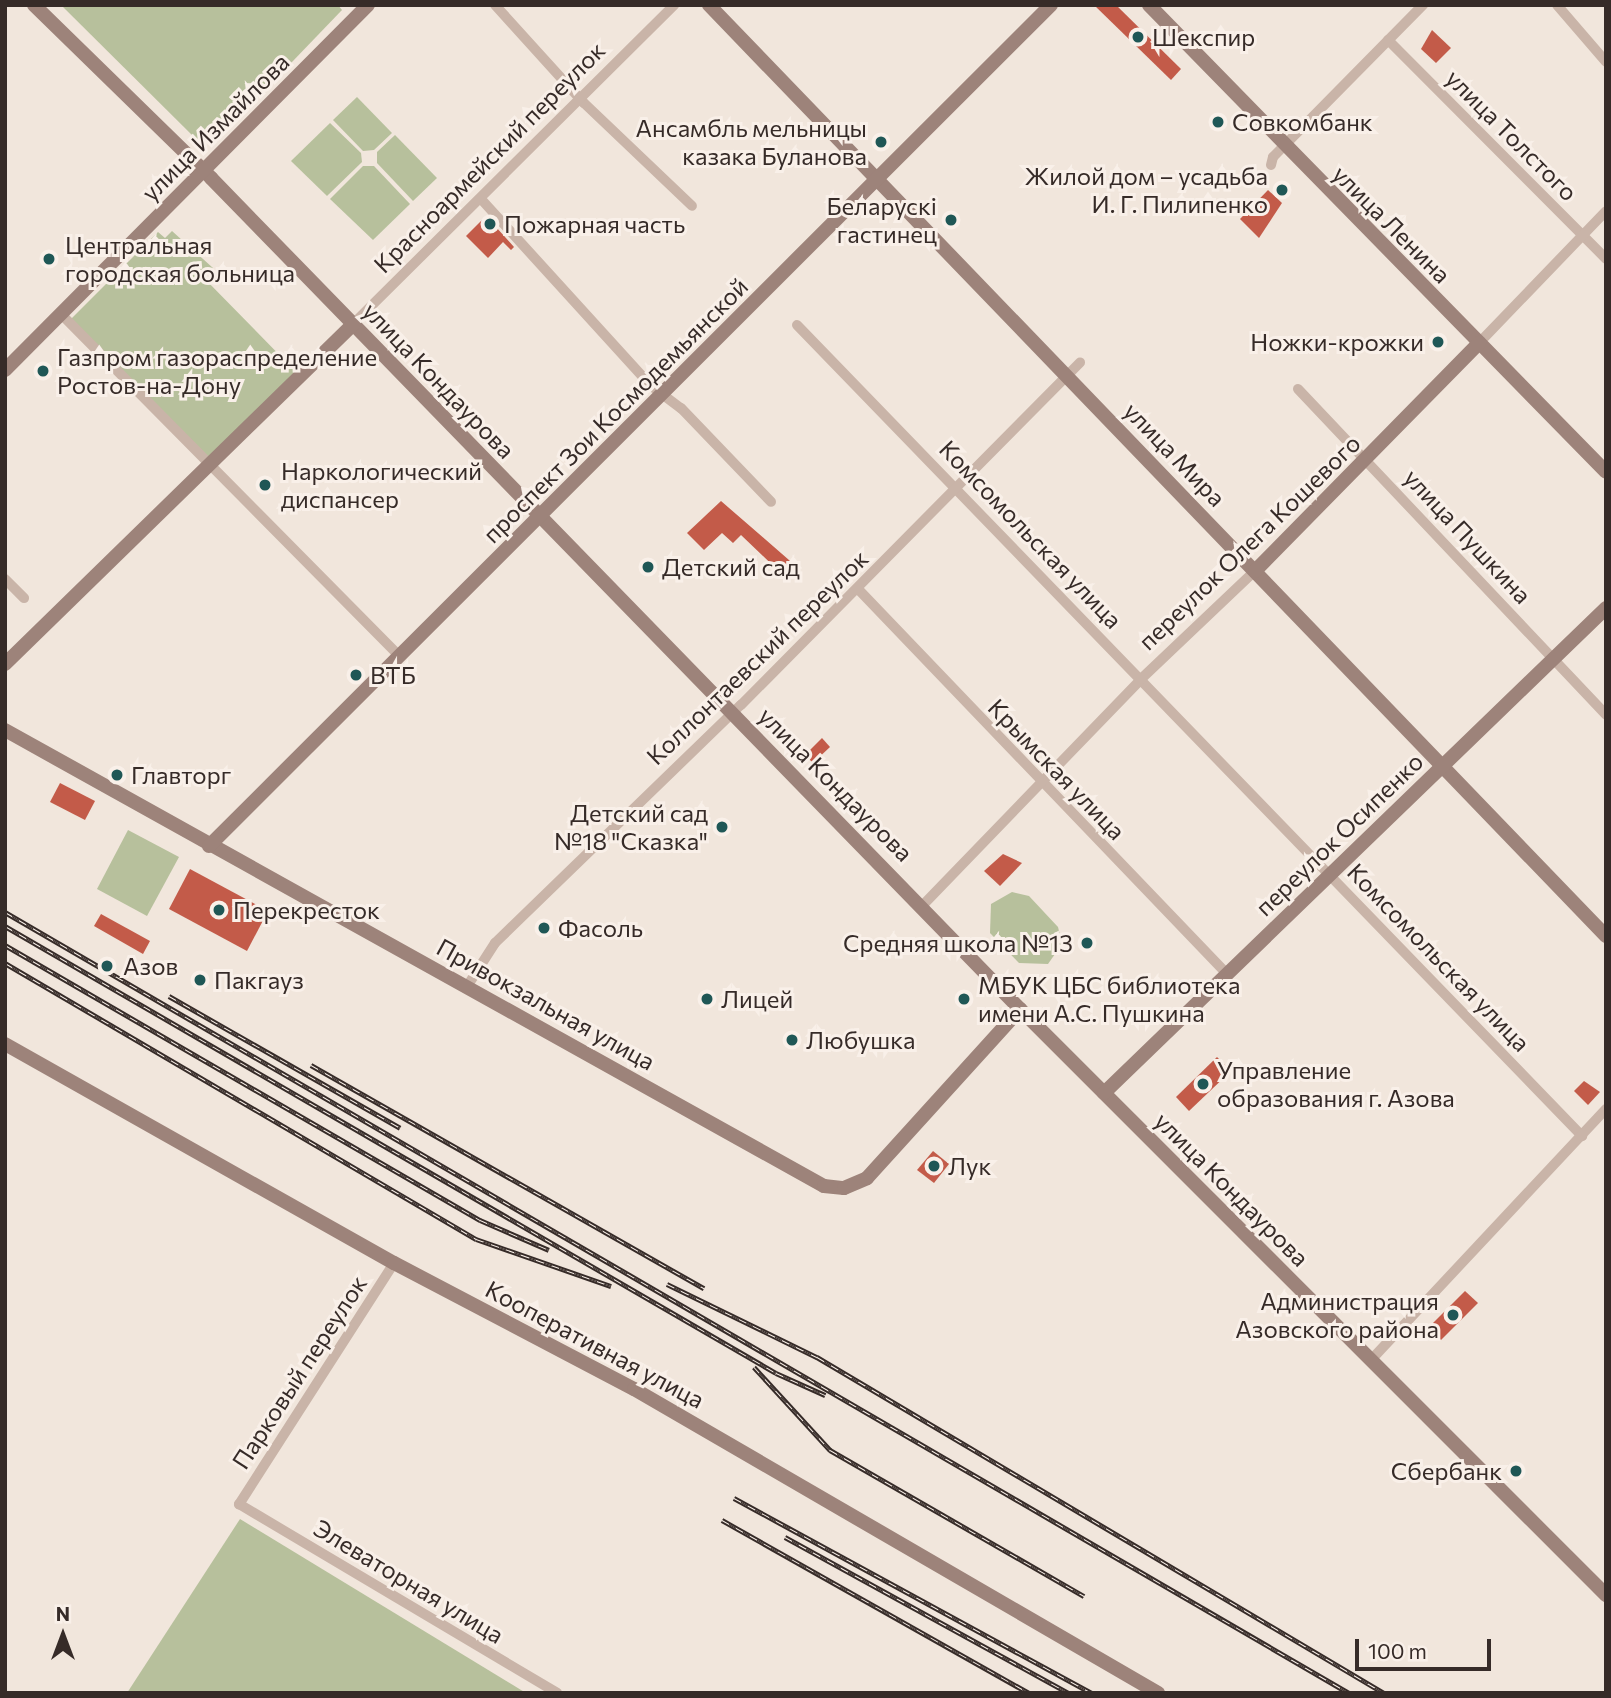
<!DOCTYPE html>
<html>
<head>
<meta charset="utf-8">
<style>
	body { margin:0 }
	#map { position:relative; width:1611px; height:1698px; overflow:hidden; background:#f1e6dc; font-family:Commissioner,sans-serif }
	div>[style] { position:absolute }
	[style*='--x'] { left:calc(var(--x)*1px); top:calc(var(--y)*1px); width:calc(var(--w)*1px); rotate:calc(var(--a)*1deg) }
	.green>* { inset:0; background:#b7c09c }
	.building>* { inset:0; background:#c35b49 }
	.street>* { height:10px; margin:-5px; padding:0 5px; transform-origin:5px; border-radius:5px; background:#c9b4a8 }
	.secondary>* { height:14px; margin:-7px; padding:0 7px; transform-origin:7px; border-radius:7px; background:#9d837a }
	.rail>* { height:5px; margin-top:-2.5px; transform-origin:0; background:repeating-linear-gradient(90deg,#f9f0e9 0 8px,#362b28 0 16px); box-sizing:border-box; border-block:2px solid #362b28 }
	.dots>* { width:19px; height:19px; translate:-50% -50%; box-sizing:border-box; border:4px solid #f9f0e9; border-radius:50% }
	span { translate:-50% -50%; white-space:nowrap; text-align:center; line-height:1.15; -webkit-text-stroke:6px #f9f0e9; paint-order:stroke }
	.poi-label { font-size:24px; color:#362b28 }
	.left { translate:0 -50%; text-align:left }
	.right { translate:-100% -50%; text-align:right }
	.street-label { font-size:24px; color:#362b28 }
	.frame { position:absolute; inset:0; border:7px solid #362b28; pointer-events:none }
	.north { position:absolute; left:28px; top:1600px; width:70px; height:70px; -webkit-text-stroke:5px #f9f0e9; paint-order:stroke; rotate:0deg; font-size:19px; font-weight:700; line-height:28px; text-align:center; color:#362b28 }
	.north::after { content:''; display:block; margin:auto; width:24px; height:32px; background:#362b28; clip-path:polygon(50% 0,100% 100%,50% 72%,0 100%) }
	.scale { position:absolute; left:1355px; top:1639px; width:136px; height:32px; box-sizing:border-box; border:4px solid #362b28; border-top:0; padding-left:9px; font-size:21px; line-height:24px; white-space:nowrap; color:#362b28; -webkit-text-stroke:5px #f9f0e9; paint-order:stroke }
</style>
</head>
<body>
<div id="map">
	<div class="green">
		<i style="clip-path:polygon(61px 5px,338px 5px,342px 10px,217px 140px,196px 139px)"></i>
		<i style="clip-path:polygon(357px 97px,392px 133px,374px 150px,363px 151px,333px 120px)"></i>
		<i style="clip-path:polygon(330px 123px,361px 153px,362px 162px,327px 196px,291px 161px)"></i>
		<i style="clip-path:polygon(395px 135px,437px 178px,413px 201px,377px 163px,377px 152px)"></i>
		<i style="clip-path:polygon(363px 166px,374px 166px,410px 204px,373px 240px,330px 199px)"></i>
		<i style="clip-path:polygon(172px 231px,213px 268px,203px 277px,298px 374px,208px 461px,69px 321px,158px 232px,165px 238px)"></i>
		<i style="clip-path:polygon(128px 830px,179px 857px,147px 916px,97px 889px)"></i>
		<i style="clip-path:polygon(1012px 892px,1029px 896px,1058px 927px,1062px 944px,1048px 964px,1019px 963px,990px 933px,991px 904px)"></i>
		<i style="clip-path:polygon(240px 1519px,526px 1693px,127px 1693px)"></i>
	</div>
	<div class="building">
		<i style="clip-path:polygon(1094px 5px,1116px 5px,1181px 69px,1171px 80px)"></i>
		<i style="clip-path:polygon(1432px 30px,1451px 48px,1436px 63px,1421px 49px)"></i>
		<i style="clip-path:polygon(1268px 190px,1282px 203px,1259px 238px,1240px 219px)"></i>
		<i style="clip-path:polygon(486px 216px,514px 247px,511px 250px,503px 242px,488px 258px,466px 236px)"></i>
		<i style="clip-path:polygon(721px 501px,797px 567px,787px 579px,741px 535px,733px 543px,722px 533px,704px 550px,687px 533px)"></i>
		<i style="clip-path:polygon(822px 738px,830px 747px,813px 763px,805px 755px)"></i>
		<i style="clip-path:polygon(60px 783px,95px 801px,85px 820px,50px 802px)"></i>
		<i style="clip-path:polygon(1003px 854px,1022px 863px,1000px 886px,984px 871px)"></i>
		<i style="clip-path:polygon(190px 869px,268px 911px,247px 951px,169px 909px)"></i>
		<i style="clip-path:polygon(101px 914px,150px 941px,143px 954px,94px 926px)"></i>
		<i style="clip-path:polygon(1217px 1057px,1231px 1071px,1189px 1111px,1176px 1097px)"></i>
		<i style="clip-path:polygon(1584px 1081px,1600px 1092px,1588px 1105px,1574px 1091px)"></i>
		<i style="clip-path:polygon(933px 1151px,949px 1164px,934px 1183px,917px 1170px)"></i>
		<i style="clip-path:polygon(1465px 1291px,1478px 1303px,1441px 1340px,1428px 1328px)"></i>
	</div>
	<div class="street">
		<i style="--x:495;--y:5;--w:132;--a:47.8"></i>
		<i style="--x:584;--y:103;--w:149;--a:43.6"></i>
		<i style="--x:1557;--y:5;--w:75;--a:49.3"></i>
		<i style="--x:1388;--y:40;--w:309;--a:45.1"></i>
		<i style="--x:1271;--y:165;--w:8;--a:-76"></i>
		<i style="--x:1273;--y:157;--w:214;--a:-45.4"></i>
		<i style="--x:481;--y:199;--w:251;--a:47.7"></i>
		<i style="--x:650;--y:385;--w:39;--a:37"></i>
		<i style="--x:681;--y:408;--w:130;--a:46.2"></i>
		<i style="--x:61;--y:314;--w:481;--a:45.3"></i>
		<i style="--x:353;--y:324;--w:453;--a:-44.8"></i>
		<i style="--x:797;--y:325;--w:1129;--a:45.93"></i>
		<i style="--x:1479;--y:343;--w:183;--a:-46.1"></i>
		<i style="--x:1298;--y:389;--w:448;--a:46.6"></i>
		<i style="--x:5;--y:579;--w:27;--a:45"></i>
		<i style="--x:858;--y:589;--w:535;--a:46.21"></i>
		<i style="--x:922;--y:906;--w:315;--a:-46"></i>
		<i style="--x:1141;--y:679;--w:157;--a:-43.5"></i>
		<i style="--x:468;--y:985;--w:50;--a:-57.3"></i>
		<i style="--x:495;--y:943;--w:342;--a:-44.1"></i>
		<i style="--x:741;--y:705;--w:482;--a:-45.3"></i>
		<i style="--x:394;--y:1263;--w:287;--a:122.7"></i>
		<i style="--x:239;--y:1504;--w:370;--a:30.7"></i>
		<i style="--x:1371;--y:1360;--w:344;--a:-46.9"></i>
	</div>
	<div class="secondary">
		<i style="--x:34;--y:5;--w:248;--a:44.3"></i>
		<i style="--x:211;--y:178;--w:1160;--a:45.77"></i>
		<i style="--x:1020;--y:1009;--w:829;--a:45"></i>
		<i style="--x:709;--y:5;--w:1293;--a:46.07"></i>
		<i style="--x:1149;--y:5;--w:653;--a:45.62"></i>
		<i style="--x:5;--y:370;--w:515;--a:-45.16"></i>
		<i style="--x:1255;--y:571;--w:320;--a:-45.5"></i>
		<i style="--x:5;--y:664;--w:487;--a:-44.3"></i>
		<i style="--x:5;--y:730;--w:937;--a:29.11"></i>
		<i style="--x:824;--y:1186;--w:20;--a:6"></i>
		<i style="--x:844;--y:1188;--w:25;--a:-23"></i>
		<i style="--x:867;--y:1178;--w:228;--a:-47.8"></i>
		<i style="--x:209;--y:846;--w:1190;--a:-44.97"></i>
		<i style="--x:5;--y:1044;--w:446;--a:29.4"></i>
		<i style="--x:394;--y:1263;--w:271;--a:27.7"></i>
		<i style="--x:634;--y:1389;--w:606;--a:30.12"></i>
		<i style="--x:1104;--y:1093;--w:698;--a:-44.01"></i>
	</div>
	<div class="rail">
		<i style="--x:5;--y:912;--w:1554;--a:30.16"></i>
		<i style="--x:5;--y:926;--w:891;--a:30.1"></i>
		<i style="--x:776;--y:1373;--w:54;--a:24.2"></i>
		<i style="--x:5;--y:945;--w:549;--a:30.07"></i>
		<i style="--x:480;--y:1220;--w:75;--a:23.5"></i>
		<i style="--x:5;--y:963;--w:546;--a:30.37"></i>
		<i style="--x:476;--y:1239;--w:143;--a:19.2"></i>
		<i style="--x:169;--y:996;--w:266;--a:29.7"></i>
		<i style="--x:311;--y:1065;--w:452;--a:29.6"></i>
		<i style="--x:667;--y:1284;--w:167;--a:26"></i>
		<i style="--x:817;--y:1357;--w:659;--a:30.65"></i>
		<i style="--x:754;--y:1367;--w:113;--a:47.5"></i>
		<i style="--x:830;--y:1450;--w:293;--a:29.9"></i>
		<i style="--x:734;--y:1498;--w:408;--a:28.6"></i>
		<i style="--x:722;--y:1520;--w:352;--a:29.4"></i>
		<i style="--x:785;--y:1537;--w:324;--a:28.8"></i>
	</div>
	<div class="dots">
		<i style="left:1138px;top:37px;background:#1f5756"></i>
		<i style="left:1218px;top:122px;background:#1f5756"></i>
		<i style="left:881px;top:142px;background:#1f5756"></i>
		<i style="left:1282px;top:190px;background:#1f5756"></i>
		<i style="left:951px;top:220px;background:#1f5756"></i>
		<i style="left:490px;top:224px;background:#1f5756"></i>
		<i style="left:49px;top:259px;background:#1f5756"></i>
		<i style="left:1438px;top:342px;background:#1f5756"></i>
		<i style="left:43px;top:371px;background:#1f5756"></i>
		<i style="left:265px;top:485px;background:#1f5756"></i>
		<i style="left:648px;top:567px;background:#1f5756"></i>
		<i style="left:356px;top:675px;background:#1f5756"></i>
		<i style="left:117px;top:775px;background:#1f5756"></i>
		<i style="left:722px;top:827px;background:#1f5756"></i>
		<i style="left:219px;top:910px;background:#1f5756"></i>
		<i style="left:544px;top:928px;background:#1f5756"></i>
		<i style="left:1087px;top:943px;background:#1f5756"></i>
		<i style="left:107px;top:966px;background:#1f5756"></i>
		<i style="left:200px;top:980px;background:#1f5756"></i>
		<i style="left:707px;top:999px;background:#1f5756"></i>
		<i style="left:964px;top:999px;background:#1f5756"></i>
		<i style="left:792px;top:1040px;background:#1f5756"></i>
		<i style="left:1203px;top:1084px;background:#1f5756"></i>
		<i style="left:934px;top:1166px;background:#1f5756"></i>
		<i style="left:1453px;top:1315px;background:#1f5756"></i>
		<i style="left:1516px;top:1471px;background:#1f5756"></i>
	</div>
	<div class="poi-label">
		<span class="left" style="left:1152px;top:37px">Шекспир</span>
		<span class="left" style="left:1232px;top:122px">Совкомбанк</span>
		<span class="right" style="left:867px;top:142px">Ансамбль мельницы<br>казака Буланова</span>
		<span class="right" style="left:1268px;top:190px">Жилой дом – усадьба<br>И. Г. Пилипенко</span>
		<span class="right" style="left:937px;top:220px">Беларускi<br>гастинец</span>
		<span class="left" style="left:504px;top:224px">Пожарная часть</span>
		<span class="left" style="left:65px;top:259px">Центральная<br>городская больница</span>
		<span class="right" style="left:1424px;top:342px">Ножки-крожки</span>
		<span class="left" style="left:57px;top:371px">Газпром газораспределение<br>Ростов-на-Дону</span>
		<span class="left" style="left:281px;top:485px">Наркологический<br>диспансер</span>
		<span class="left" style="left:662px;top:567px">Детский сад</span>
		<span class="left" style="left:370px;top:675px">ВТБ</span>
		<span class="left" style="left:131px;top:775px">Главторг</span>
		<span class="right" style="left:708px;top:827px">Детский сад<br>№18 "Сказка"</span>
		<span class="left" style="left:233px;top:910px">Перекресток</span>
		<span class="left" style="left:558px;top:928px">Фасоль</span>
		<span class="right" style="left:1073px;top:943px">Средняя школа №13</span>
		<span class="left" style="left:123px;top:966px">Азов</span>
		<span class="left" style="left:214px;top:980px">Пакгауз</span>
		<span class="left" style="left:978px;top:999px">МБУК ЦБС библиотека<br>имени А.С. Пушкина</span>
		<span class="left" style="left:721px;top:999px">Лицей</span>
		<span class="left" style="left:806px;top:1040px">Любушка</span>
		<span class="left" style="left:1217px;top:1084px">Управление<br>образования г. Азова</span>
		<span class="left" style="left:948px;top:1166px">Лук</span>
		<span class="right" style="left:1439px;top:1315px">Администрация<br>Азовского района</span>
		<span class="right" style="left:1502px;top:1471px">Сбербанк</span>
	</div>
	<div class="street-label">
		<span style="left:215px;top:127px;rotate:-45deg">улица Измайлова</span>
		<span style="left:1512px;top:135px;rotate:45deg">улица Толстого</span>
		<span style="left:489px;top:157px;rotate:-45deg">Красноармейский переулок</span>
		<span style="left:1392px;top:224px;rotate:45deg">улица Ленина</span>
		<span style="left:439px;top:380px;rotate:46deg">улица Кондаурова</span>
		<span style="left:615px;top:410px;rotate:-45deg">проспект Зои Космодемьянской</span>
		<span style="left:1175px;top:454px;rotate:46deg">улица Мира</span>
		<span style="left:1031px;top:534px;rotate:46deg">Комсомольская улица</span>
		<span style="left:1468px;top:536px;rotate:47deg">улица Пушкина</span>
		<span style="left:1249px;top:542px;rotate:-44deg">переулок Олега Кошевого</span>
		<span style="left:757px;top:657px;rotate:-44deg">Коллонтаевский переулок</span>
		<span style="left:1057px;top:769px;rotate:46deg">Крымская улица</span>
		<span style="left:836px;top:784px;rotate:45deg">улица Кондаурова</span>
		<span style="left:1339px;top:834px;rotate:-44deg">переулок Осипенко</span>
		<span style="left:1439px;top:957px;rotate:46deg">Комсомольская улица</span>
		<span style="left:546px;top:1004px;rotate:29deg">Привокзальная улица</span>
		<span style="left:1232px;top:1189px;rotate:45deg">улица Кондаурова</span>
		<span style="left:595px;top:1344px;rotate:28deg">Кооперативная улица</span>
		<span style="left:299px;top:1372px;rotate:-57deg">Парковый переулок</span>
		<span style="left:409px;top:1581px;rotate:31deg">Элеваторная улица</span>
	</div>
	<div class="frame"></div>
	<div class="north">N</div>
	<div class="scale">100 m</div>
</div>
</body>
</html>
